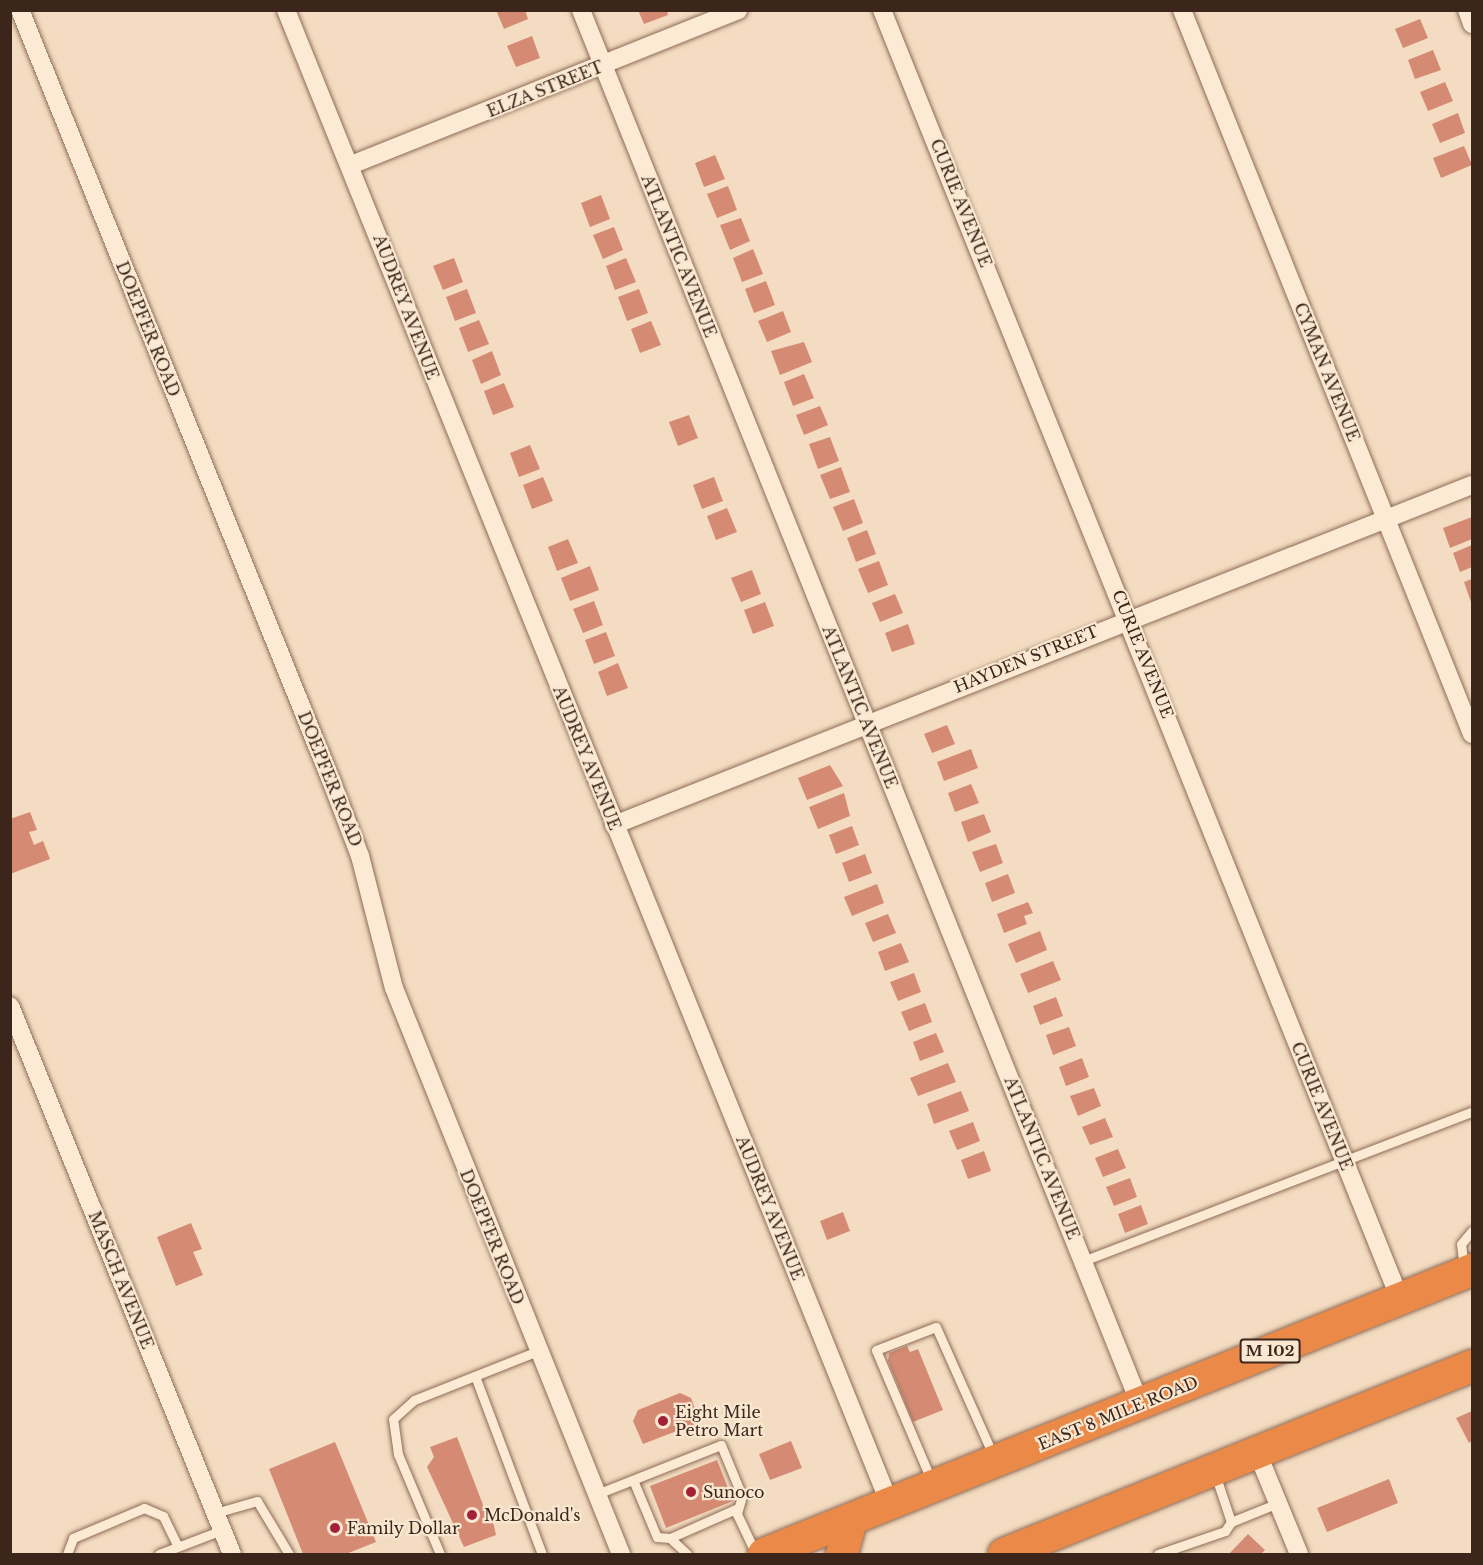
<!DOCTYPE html>
<html>
<head>
<meta charset="utf-8">
<style>
	body { margin:0 }
	#map { position:relative; width:1483px; height:1565px; overflow:hidden; background:#f3dcc1; font-family:"Libre Baskerville",serif }
	div>[style] { position:absolute }
	[style*='--x'] { left:calc(var(--x)*1px); top:calc(var(--y)*1px); width:calc(var(--w)*1px); rotate:calc(var(--a)*1deg) }
	.building>* { inset:0; background:#d58b73 }
	.roads { filter:drop-shadow(0 0 2px #8e6b56) drop-shadow(0 0 2px #8e6b56) }
	.lane>* { height:9px; margin:-4.5px; padding:0 4.5px; transform-origin:4.5px; border-radius:4.5px; background:#fcead5 }
	.street>* { height:18px; margin:-9px; padding:0 9px; transform-origin:9px; border-radius:9px; background:#fcead5 }
	.highway>* { height:32px; margin:-16px; padding:0 16px; transform-origin:16px; border-radius:16px; background:#eb8948 }
	.dots>* { width:16px; height:16px; translate:-50% -50%; box-sizing:border-box; border:3px solid #f9e7d1; border-radius:50% }
	span { translate:-50% -50%; white-space:nowrap; text-align:center; line-height:1.15; -webkit-text-stroke:4.5px #f9e7d1; paint-order:stroke }
	.shield-label span { padding:2px 4px; background:#f9e7d1; border:2px solid; border-radius:4px; -webkit-text-stroke-width:0 }
	.shield-label { font-size:15px; color:#3c261c; font-weight:700 }
	.street-label { font-size:16px; color:#3c261c }
	.poi-label { font-size:16px; color:#3c261c }
	.left { translate:0 -50%; text-align:left }
	.frame { position:absolute; inset:0; border:12px solid #3c261c; pointer-events:none }
</style>
</head>
<body>
<div id="map">
	<div class="building">
		<i style="clip-path:polygon(496px 10px,525px 10px,528px 19px,504px 29px)"></i>
		<i style="clip-path:polygon(638px 10px,667px 10px,668px 15px,644px 24px)"></i>
		<i style="clip-path:polygon(1420px 19px,1428px 38px,1403px 48px,1395px 29px)"></i>
		<i style="clip-path:polygon(532px 36px,540px 58px,516px 67px,507px 46px)"></i>
		<i style="clip-path:polygon(1433px 50px,1441px 70px,1415px 79px,1408px 60px)"></i>
		<i style="clip-path:polygon(1445px 82px,1453px 101px,1428px 111px,1420px 92px)"></i>
		<i style="clip-path:polygon(1458px 113px,1465px 133px,1440px 143px,1432px 124px)"></i>
		<i style="clip-path:polygon(1464px 146px,1472px 165px,1441px 178px,1433px 158px)"></i>
		<i style="clip-path:polygon(715px 155px,725px 179px,704px 187px,695px 163px)"></i>
		<i style="clip-path:polygon(728px 186px,737px 210px,717px 218px,707px 194px)"></i>
		<i style="clip-path:polygon(601px 195px,610px 219px,590px 227px,581px 203px)"></i>
		<i style="clip-path:polygon(741px 218px,750px 241px,730px 250px,720px 225px)"></i>
		<i style="clip-path:polygon(614px 227px,623px 250px,603px 259px,593px 235px)"></i>
		<i style="clip-path:polygon(753px 249px,763px 274px,742px 282px,733px 258px)"></i>
		<i style="clip-path:polygon(454px 258px,463px 282px,443px 290px,433px 266px)"></i>
		<i style="clip-path:polygon(626px 258px,636px 282px,615px 290px,606px 266px)"></i>
		<i style="clip-path:polygon(766px 281px,775px 305px,754px 313px,745px 289px)"></i>
		<i style="clip-path:polygon(467px 289px,476px 313px,455px 321px,446px 297px)"></i>
		<i style="clip-path:polygon(639px 289px,648px 313px,627px 321px,618px 297px)"></i>
		<i style="clip-path:polygon(783px 311px,791px 332px,767px 342px,758px 321px)"></i>
		<i style="clip-path:polygon(479px 320px,489px 344px,468px 352px,459px 328px)"></i>
		<i style="clip-path:polygon(651px 321px,661px 345px,640px 353px,631px 329px)"></i>
		<i style="clip-path:polygon(804px 342px,812px 362px,780px 375px,771px 351px)"></i>
		<i style="clip-path:polygon(492px 351px,501px 375px,481px 384px,472px 360px)"></i>
		<i style="clip-path:polygon(804px 374px,814px 398px,793px 406px,784px 382px)"></i>
		<i style="clip-path:polygon(504px 383px,514px 407px,493px 415px,484px 391px)"></i>
		<i style="clip-path:polygon(820px 406px,828px 425px,804px 435px,796px 415px)"></i>
		<i style="clip-path:polygon(689px 415px,698px 438px,678px 446px,669px 422px)"></i>
		<i style="clip-path:polygon(830px 437px,839px 461px,818px 469px,809px 444px)"></i>
		<i style="clip-path:polygon(530px 445px,540px 469px,519px 477px,510px 453px)"></i>
		<i style="clip-path:polygon(841px 467px,850px 492px,830px 499px,820px 475px)"></i>
		<i style="clip-path:polygon(543px 477px,553px 501px,532px 509px,523px 485px)"></i>
		<i style="clip-path:polygon(714px 477px,723px 501px,702px 509px,693px 485px)"></i>
		<i style="clip-path:polygon(854px 499px,863px 523px,843px 531px,833px 507px)"></i>
		<i style="clip-path:polygon(727px 508px,737px 532px,716px 540px,707px 516px)"></i>
		<i style="clip-path:polygon(1472px 517px,1472px 539px,1450px 548px,1443px 528px)"></i>
		<i style="clip-path:polygon(867px 530px,876px 554px,856px 562px,847px 538px)"></i>
		<i style="clip-path:polygon(568px 539px,578px 563px,557px 571px,548px 547px)"></i>
		<i style="clip-path:polygon(1472px 545px,1472px 567px,1460px 572px,1453px 553px)"></i>
		<i style="clip-path:polygon(879px 561px,888px 585px,868px 593px,858px 569px)"></i>
		<i style="clip-path:polygon(590px 566px,599px 590px,570px 601px,561px 578px)"></i>
		<i style="clip-path:polygon(752px 570px,761px 594px,741px 602px,731px 578px)"></i>
		<i style="clip-path:polygon(1472px 579px,1472px 605px,1464px 582px)"></i>
		<i style="clip-path:polygon(895px 594px,903px 613px,880px 622px,872px 603px)"></i>
		<i style="clip-path:polygon(594px 601px,603px 625px,583px 633px,573px 609px)"></i>
		<i style="clip-path:polygon(765px 602px,774px 626px,753px 634px,744px 610px)"></i>
		<i style="clip-path:polygon(908px 624px,915px 644px,892px 652px,885px 633px)"></i>
		<i style="clip-path:polygon(606px 632px,615px 656px,594px 664px,585px 640px)"></i>
		<i style="clip-path:polygon(618px 663px,628px 688px,607px 696px,598px 672px)"></i>
		<i style="clip-path:polygon(947px 725px,955px 744px,932px 753px,924px 734px)"></i>
		<i style="clip-path:polygon(971px 749px,978px 768px,944px 781px,937px 762px)"></i>
		<i style="clip-path:polygon(830px 765px,843px 786px,807px 800px,798px 778px)"></i>
		<i style="clip-path:polygon(971px 784px,979px 803px,955px 812px,948px 793px)"></i>
		<i style="clip-path:polygon(844px 793px,850px 816px,818px 829px,809px 807px)"></i>
		<i style="clip-path:polygon(30px 812px,37px 830px,29px 832px,34px 845px,43px 841px,50px 859px,10px 874px,10px 819px)"></i>
		<i style="clip-path:polygon(984px 814px,991px 832px,968px 842px,961px 822px)"></i>
		<i style="clip-path:polygon(852px 826px,859px 845px,836px 854px,829px 835px)"></i>
		<i style="clip-path:polygon(996px 844px,1003px 863px,980px 872px,972px 852px)"></i>
		<i style="clip-path:polygon(865px 854px,872px 873px,849px 882px,842px 863px)"></i>
		<i style="clip-path:polygon(1008px 874px,1015px 893px,992px 902px,985px 883px)"></i>
		<i style="clip-path:polygon(877px 884px,884px 903px,852px 916px,844px 897px)"></i>
		<i style="clip-path:polygon(1028px 902px,1033px 913px,1024px 916px,1027px 924px,1004px 933px,997px 914px)"></i>
		<i style="clip-path:polygon(888px 914px,896px 933px,873px 942px,865px 923px)"></i>
		<i style="clip-path:polygon(1040px 931px,1047px 950px,1016px 963px,1008px 944px)"></i>
		<i style="clip-path:polygon(901px 943px,909px 962px,885px 971px,878px 952px)"></i>
		<i style="clip-path:polygon(1053px 961px,1061px 980px,1028px 993px,1020px 974px)"></i>
		<i style="clip-path:polygon(914px 973px,921px 992px,898px 1001px,890px 982px)"></i>
		<i style="clip-path:polygon(1056px 997px,1063px 1016px,1040px 1025px,1033px 1006px)"></i>
		<i style="clip-path:polygon(925px 1003px,932px 1022px,909px 1031px,901px 1012px)"></i>
		<i style="clip-path:polygon(1069px 1027px,1076px 1046px,1053px 1055px,1046px 1035px)"></i>
		<i style="clip-path:polygon(936px 1033px,944px 1052px,920px 1061px,913px 1042px)"></i>
		<i style="clip-path:polygon(1082px 1058px,1089px 1077px,1066px 1086px,1059px 1067px)"></i>
		<i style="clip-path:polygon(948px 1063px,956px 1082px,918px 1096px,910px 1078px)"></i>
		<i style="clip-path:polygon(1094px 1088px,1101px 1106px,1078px 1116px,1070px 1096px)"></i>
		<i style="clip-path:polygon(961px 1091px,969px 1111px,934px 1124px,927px 1104px)"></i>
		<i style="clip-path:polygon(1105px 1118px,1113px 1137px,1090px 1145px,1082px 1127px)"></i>
		<i style="clip-path:polygon(973px 1122px,980px 1141px,957px 1150px,949px 1131px)"></i>
		<i style="clip-path:polygon(1118px 1149px,1126px 1168px,1103px 1177px,1095px 1158px)"></i>
		<i style="clip-path:polygon(984px 1151px,991px 1171px,968px 1179px,961px 1160px)"></i>
		<i style="clip-path:polygon(1130px 1178px,1137px 1197px,1114px 1206px,1106px 1187px)"></i>
		<i style="clip-path:polygon(1141px 1205px,1148px 1224px,1125px 1233px,1118px 1214px)"></i>
		<i style="clip-path:polygon(843px 1212px,850px 1231px,827px 1240px,820px 1221px)"></i>
		<i style="clip-path:polygon(191px 1223px,202px 1249px,193px 1252px,203px 1275px,176px 1286px,157px 1237px)"></i>
		<i style="clip-path:polygon(907px 1346px,910px 1352px,918px 1349px,943px 1410px,913px 1422px,888px 1361px,889px 1353px)"></i>
		<i style="clip-path:polygon(680px 1393px,691px 1398px,700px 1422px,643px 1444px,633px 1421px,638px 1410px)"></i>
		<i style="clip-path:polygon(1472px 1411px,1472px 1441px,1469px 1443px,1456px 1418px)"></i>
		<i style="clip-path:polygon(457px 1437px,485px 1510px,490px 1508px,496px 1535px,464px 1547px,427px 1467px,434px 1457px,430px 1447px)"></i>
		<i style="clip-path:polygon(791px 1441px,802px 1468px,770px 1480px,759px 1454px)"></i>
		<i style="clip-path:polygon(335px 1442px,376px 1542px,346px 1554px,303px 1554px,269px 1469px)"></i>
		<i style="clip-path:polygon(717px 1460px,733px 1501px,666px 1528px,650px 1486px)"></i>
		<i style="clip-path:polygon(1389px 1479px,1398px 1503px,1327px 1532px,1317px 1508px)"></i>
		<i style="clip-path:polygon(1248px 1534px,1265px 1550px,1261px 1554px,1229px 1554px)"></i>
	</div>
	<div class="roads">
		<div class="lane">
			<i style="--x:1083;--y:1261;--w:417;--a:-21"></i>
			<i style="--x:1464;--y:1268;--w:24;--a:-97"></i>
			<i style="--x:1461;--y:1244;--w:17;--a:-50"></i>
			<i style="--x:475;--y:1376;--w:190;--a:69.4"></i>
			<i style="--x:633;--y:1480;--w:62;--a:67.2"></i>
			<i style="--x:657;--y:1537;--w:13;--a:4"></i>
			<i style="--x:670;--y:1538;--w:23;--a:43"></i>
			<i style="--x:932;--y:1482;--w:143;--a:-113"></i>
			<i style="--x:876;--y:1350;--w:64;--a:-21"></i>
			<i style="--x:936;--y:1327;--w:142;--a:66"></i>
			<i style="--x:597;--y:1494;--w:133;--a:-21.6"></i>
			<i style="--x:721;--y:1445;--w:55;--a:67.6"></i>
			<i style="--x:742;--y:1496;--w:19;--a:106"></i>
			<i style="--x:737;--y:1514;--w:44;--a:64.6"></i>
			<i style="--x:215;--y:1513;--w:44;--a:-15.9"></i>
			<i style="--x:257;--y:1501;--w:62;--a:58.9"></i>
			<i style="--x:1231;--y:1522;--w:51;--a:-22"></i>
			<i style="--x:670;--y:1538;--w:74;--a:-23.8"></i>
			<i style="--x:67;--y:1554;--w:17;--a:-69"></i>
			<i style="--x:73;--y:1538;--w:77;--a:-22.9"></i>
			<i style="--x:144;--y:1508;--w:21;--a:23"></i>
			<i style="--x:163;--y:1516;--w:34;--a:64"></i>
			<i style="--x:159;--y:1554;--w:67;--a:-20.9"></i>
			<i style="--x:440;--y:1554;--w:108;--a:-112.8"></i>
			<i style="--x:398;--y:1454;--w:35;--a:-98"></i>
			<i style="--x:393;--y:1419;--w:28;--a:-42"></i>
			<i style="--x:414;--y:1400;--w:133;--a:-21.6"></i>
			<i style="--x:1158;--y:1554;--w:71;--a:-18.9"></i>
			<i style="--x:1225;--y:1531;--w:11;--a:-56"></i>
			<i style="--x:1231;--y:1522;--w:51;--a:-108.4"></i>
		</div>
		<div class="street">
			<i style="--x:20;--y:10;--w:830;--a:68.01"></i>
			<i style="--x:331;--y:780;--w:81;--a:69.1"></i>
			<i style="--x:360;--y:856;--w:136;--a:75.6"></i>
			<i style="--x:394;--y:988;--w:610;--a:68.15"></i>
			<i style="--x:286;--y:10;--w:1611;--a:67.99"></i>
			<i style="--x:581;--y:10;--w:1502;--a:68.15"></i>
			<i style="--x:882;--y:10;--w:1389;--a:68.11"></i>
			<i style="--x:1182;--y:10;--w:780;--a:68.17"></i>
			<i style="--x:1467;--y:10;--w:15;--a:70"></i>
			<i style="--x:351;--y:165;--w:417;--a:-21.8"></i>
			<i style="--x:614;--y:825;--w:923;--a:-21.62"></i>
			<i style="--x:10;--y:1006;--w:591;--a:67.95"></i>
			<i style="--x:1257;--y:1452;--w:110;--a:67.6"></i>
		</div>
		<div class="highway">
			<i style="--x:764;--y:1554;--w:763;--a:-21.86"></i>
			<i style="--x:842;--y:1554;--w:35;--a:-75"></i>
			<i style="--x:1004;--y:1554;--w:504;--a:-21.89"></i>
		</div>
	</div>
	<div class="dots">
		<i style="left:663px;top:1421px;background:#a42036"></i>
		<i style="left:691px;top:1492px;background:#a42036"></i>
		<i style="left:472px;top:1515px;background:#a42036"></i>
		<i style="left:335px;top:1528px;background:#a42036"></i>
	</div>
	<div class="shield-label">
		<span style="left:1270px;top:1351px">M 102</span>
	</div>
	<div class="street-label">
		<span style="left:545px;top:89px;rotate:-22deg">ELZA STREET</span>
		<span style="left:961px;top:203px;rotate:68deg">CURIE AVENUE</span>
		<span style="left:679px;top:256px;rotate:68deg">ATLANTIC AVENUE</span>
		<span style="left:406px;top:307px;rotate:69deg">AUDREY AVENUE</span>
		<span style="left:148px;top:329px;rotate:68deg">DOEPFER ROAD</span>
		<span style="left:1327px;top:372px;rotate:68deg">CYMAN AVENUE</span>
		<span style="left:1143px;top:654px;rotate:68deg">CURIE AVENUE</span>
		<span style="left:1026px;top:659px;rotate:-22deg">HAYDEN STREET</span>
		<span style="left:860px;top:707px;rotate:68deg">ATLANTIC AVENUE</span>
		<span style="left:587px;top:758px;rotate:68deg">AUDREY AVENUE</span>
		<span style="left:330px;top:779px;rotate:68deg">DOEPFER ROAD</span>
		<span style="left:1322px;top:1106px;rotate:68deg">CURIE AVENUE</span>
		<span style="left:1042px;top:1158px;rotate:68deg">ATLANTIC AVENUE</span>
		<span style="left:770px;top:1208px;rotate:68deg">AUDREY AVENUE</span>
		<span style="left:492px;top:1237px;rotate:68deg">DOEPFER ROAD</span>
		<span style="left:121px;top:1280px;rotate:68deg">MASCH AVENUE</span>
		<span style="left:1118px;top:1413px;rotate:-22deg">EAST 8 MILE ROAD</span>
	</div>
	<div class="poi-label">
		<span class="left" style="left:675px;top:1421px">Eight Mile<br>Petro Mart</span>
		<span class="left" style="left:703px;top:1492px">Sunoco</span>
		<span class="left" style="left:484px;top:1515px">McDonald's</span>
		<span class="left" style="left:347px;top:1528px">Family Dollar</span>
	</div>
	<div class="frame"></div>
</div>
</body>
</html>
